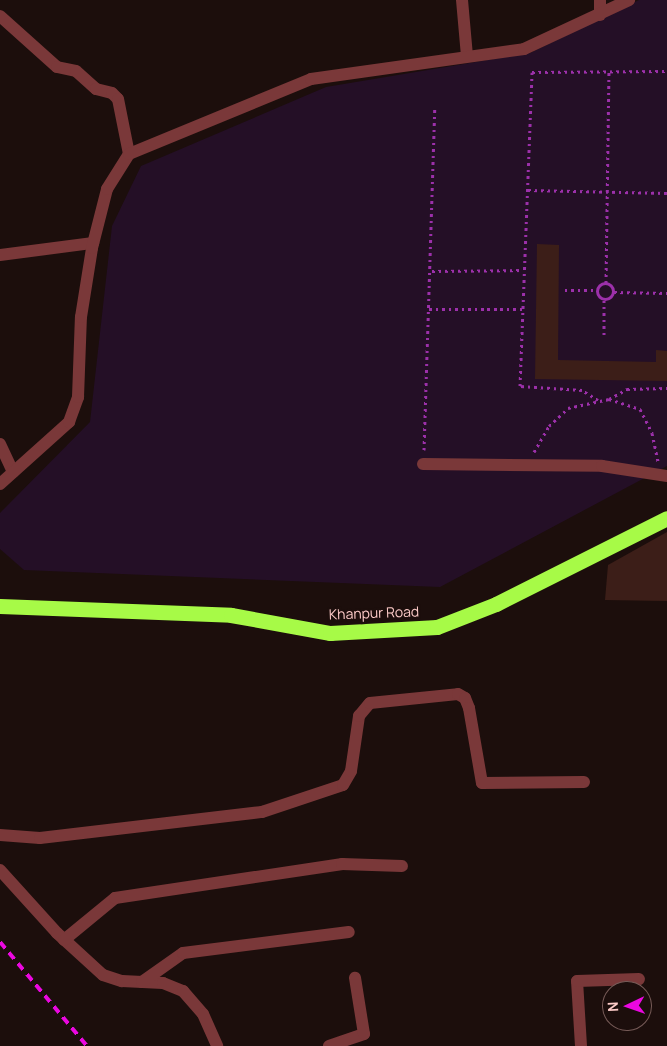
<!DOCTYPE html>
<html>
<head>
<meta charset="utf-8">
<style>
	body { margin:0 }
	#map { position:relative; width:667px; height:1046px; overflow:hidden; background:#1c0e0c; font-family:Manrope,sans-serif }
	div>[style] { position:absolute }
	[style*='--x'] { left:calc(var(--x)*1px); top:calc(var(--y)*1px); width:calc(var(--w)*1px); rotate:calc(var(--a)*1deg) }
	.green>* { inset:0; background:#240f26 }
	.building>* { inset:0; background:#3c1e18 }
	.path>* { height:3px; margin-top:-1.5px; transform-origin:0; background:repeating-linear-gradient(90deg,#9c30aa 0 2.5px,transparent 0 6.5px) }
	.path>.ring { margin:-1.5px; padding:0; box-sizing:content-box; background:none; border:3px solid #9c30aa; border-radius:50% }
	.minor>* { height:12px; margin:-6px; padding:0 6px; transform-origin:6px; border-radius:6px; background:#7a3839 }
	.highway>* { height:15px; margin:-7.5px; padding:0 7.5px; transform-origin:7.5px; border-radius:7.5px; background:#a7fa47 }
	.rail>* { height:4px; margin-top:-2px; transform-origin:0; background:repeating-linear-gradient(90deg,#eb07e1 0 8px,transparent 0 14px) }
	span { translate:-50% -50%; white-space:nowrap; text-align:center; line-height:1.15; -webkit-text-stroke:4.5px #1c0e0c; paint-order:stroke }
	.street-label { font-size:14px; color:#fdcbc8 }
	.north { position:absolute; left:602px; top:981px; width:50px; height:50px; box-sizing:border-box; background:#1c0e0c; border:1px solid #765a57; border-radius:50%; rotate:267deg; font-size:14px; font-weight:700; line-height:20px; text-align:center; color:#fdcbc8 }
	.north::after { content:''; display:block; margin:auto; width:18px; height:22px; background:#eb07e1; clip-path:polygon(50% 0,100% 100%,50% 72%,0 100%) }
</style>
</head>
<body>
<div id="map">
	<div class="green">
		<i style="clip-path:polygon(639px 0,667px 0,667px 466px,440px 587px,24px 570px,0 549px,0 513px,90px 422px,112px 226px,141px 166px,326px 87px,530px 53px)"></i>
	</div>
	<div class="building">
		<i style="clip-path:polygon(537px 244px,559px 245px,558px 360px,656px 362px,656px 350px,667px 351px,667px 381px,535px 379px)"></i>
		<i style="clip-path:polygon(667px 532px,667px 601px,605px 600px,608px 565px)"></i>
	</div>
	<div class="path">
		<i style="--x:528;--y:190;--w:139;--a:1.2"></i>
		<i style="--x:432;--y:271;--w:91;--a:-0.6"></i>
		<i class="ring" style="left:597px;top:283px;width:13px;height:13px"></i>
		<i style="--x:606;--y:283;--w:212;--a:-89.2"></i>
		<i style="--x:565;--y:290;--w:32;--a:0"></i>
		<i style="--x:614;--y:292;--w:53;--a:1.1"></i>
		<i style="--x:429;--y:309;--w:93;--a:0"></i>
		<i style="--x:604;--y:335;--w:36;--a:-90"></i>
		<i style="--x:609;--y:399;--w:21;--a:-29"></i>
		<i style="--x:627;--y:389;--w:40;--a:-1.4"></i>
		<i style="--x:598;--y:400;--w:19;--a:-148"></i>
		<i style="--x:582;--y:390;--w:62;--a:-176.3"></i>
		<i style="--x:520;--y:386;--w:314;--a:-87.8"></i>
		<i style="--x:532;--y:72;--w:135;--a:-0.4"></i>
		<i style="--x:424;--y:450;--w:342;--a:-88.2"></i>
		<i style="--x:534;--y:452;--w:30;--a:-60"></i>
		<i style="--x:549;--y:426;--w:26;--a:-43"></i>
		<i style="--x:568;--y:408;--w:42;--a:-12.4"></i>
		<i style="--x:609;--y:399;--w:33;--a:18"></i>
		<i style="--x:640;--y:409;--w:27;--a:63"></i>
		<i style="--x:652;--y:433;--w:30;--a:78"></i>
	</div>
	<div class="minor">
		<i style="--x:462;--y:0;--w:56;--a:84.9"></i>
		<i style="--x:600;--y:0;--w:15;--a:90"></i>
		<i style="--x:0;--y:16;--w:76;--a:41.8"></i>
		<i style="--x:57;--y:67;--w:19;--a:12"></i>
		<i style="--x:76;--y:71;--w:27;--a:42"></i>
		<i style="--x:96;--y:89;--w:16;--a:14"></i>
		<i style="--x:112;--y:93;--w:8;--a:45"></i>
		<i style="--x:118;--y:99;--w:56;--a:78.7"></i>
		<i style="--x:0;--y:255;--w:94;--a:-7.4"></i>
		<i style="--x:0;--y:444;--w:31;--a:65"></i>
		<i style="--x:423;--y:464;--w:179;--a:0.6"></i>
		<i style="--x:602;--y:466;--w:66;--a:8.7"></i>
		<i style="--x:0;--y:484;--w:93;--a:-41.9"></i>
		<i style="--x:69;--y:422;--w:27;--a:-70"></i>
		<i style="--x:78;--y:397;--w:80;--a:-87.9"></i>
		<i style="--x:81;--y:317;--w:70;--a:-80.9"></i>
		<i style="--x:92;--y:248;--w:61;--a:-75.7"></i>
		<i style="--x:107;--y:189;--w:41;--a:-57.8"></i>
		<i style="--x:129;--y:154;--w:197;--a:-22.4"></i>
		<i style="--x:311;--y:79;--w:215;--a:-8"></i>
		<i style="--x:524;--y:49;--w:116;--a:-25"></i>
		<i style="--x:0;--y:835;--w:40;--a:4.3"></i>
		<i style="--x:40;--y:838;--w:224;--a:-6.7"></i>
		<i style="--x:262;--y:812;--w:85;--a:-18.4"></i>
		<i style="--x:343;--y:785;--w:16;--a:-60"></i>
		<i style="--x:351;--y:771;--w:56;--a:-81.7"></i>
		<i style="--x:359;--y:716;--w:17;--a:-50"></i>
		<i style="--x:370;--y:703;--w:88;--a:-5.8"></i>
		<i style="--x:458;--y:694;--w:8;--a:30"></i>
		<i style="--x:465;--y:698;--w:11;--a:68"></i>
		<i style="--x:469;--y:708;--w:76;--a:80.2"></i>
		<i style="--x:482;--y:783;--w:102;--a:-0.6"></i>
		<i style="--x:0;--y:870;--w:85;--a:47.9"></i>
		<i style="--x:57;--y:933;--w:62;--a:42.4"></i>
		<i style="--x:103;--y:975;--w:20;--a:18"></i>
		<i style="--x:122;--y:981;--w:41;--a:2.8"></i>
		<i style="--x:163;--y:983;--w:22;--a:22"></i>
		<i style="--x:183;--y:991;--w:30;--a:49"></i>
		<i style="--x:203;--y:1014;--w:35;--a:66"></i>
		<i style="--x:64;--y:940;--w:66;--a:-39.5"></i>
		<i style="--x:115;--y:898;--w:230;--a:-8.5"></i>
		<i style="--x:342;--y:864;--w:60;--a:1.9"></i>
		<i style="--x:142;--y:982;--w:50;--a:-35.3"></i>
		<i style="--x:183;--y:953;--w:167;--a:-7.2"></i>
		<i style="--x:329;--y:1046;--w:37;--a:-19"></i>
		<i style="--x:364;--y:1034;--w:57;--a:-99.1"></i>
		<i style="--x:581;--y:1046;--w:65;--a:-93.5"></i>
		<i style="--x:577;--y:981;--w:62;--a:-1.8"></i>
	</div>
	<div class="highway">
		<i style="--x:0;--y:606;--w:231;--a:2.2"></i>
		<i style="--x:231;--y:615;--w:101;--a:10.3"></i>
		<i style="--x:330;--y:633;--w:107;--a:-3.2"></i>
		<i style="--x:437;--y:627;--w:63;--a:-21.3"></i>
		<i style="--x:496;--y:604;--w:191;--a:-26.7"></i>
	</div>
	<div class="rail">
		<i style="--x:0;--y:942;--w:136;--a:50.1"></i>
	</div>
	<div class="street-label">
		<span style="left:374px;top:613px;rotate:-2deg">Khanpur Road</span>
	</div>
	<div class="north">N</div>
</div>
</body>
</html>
